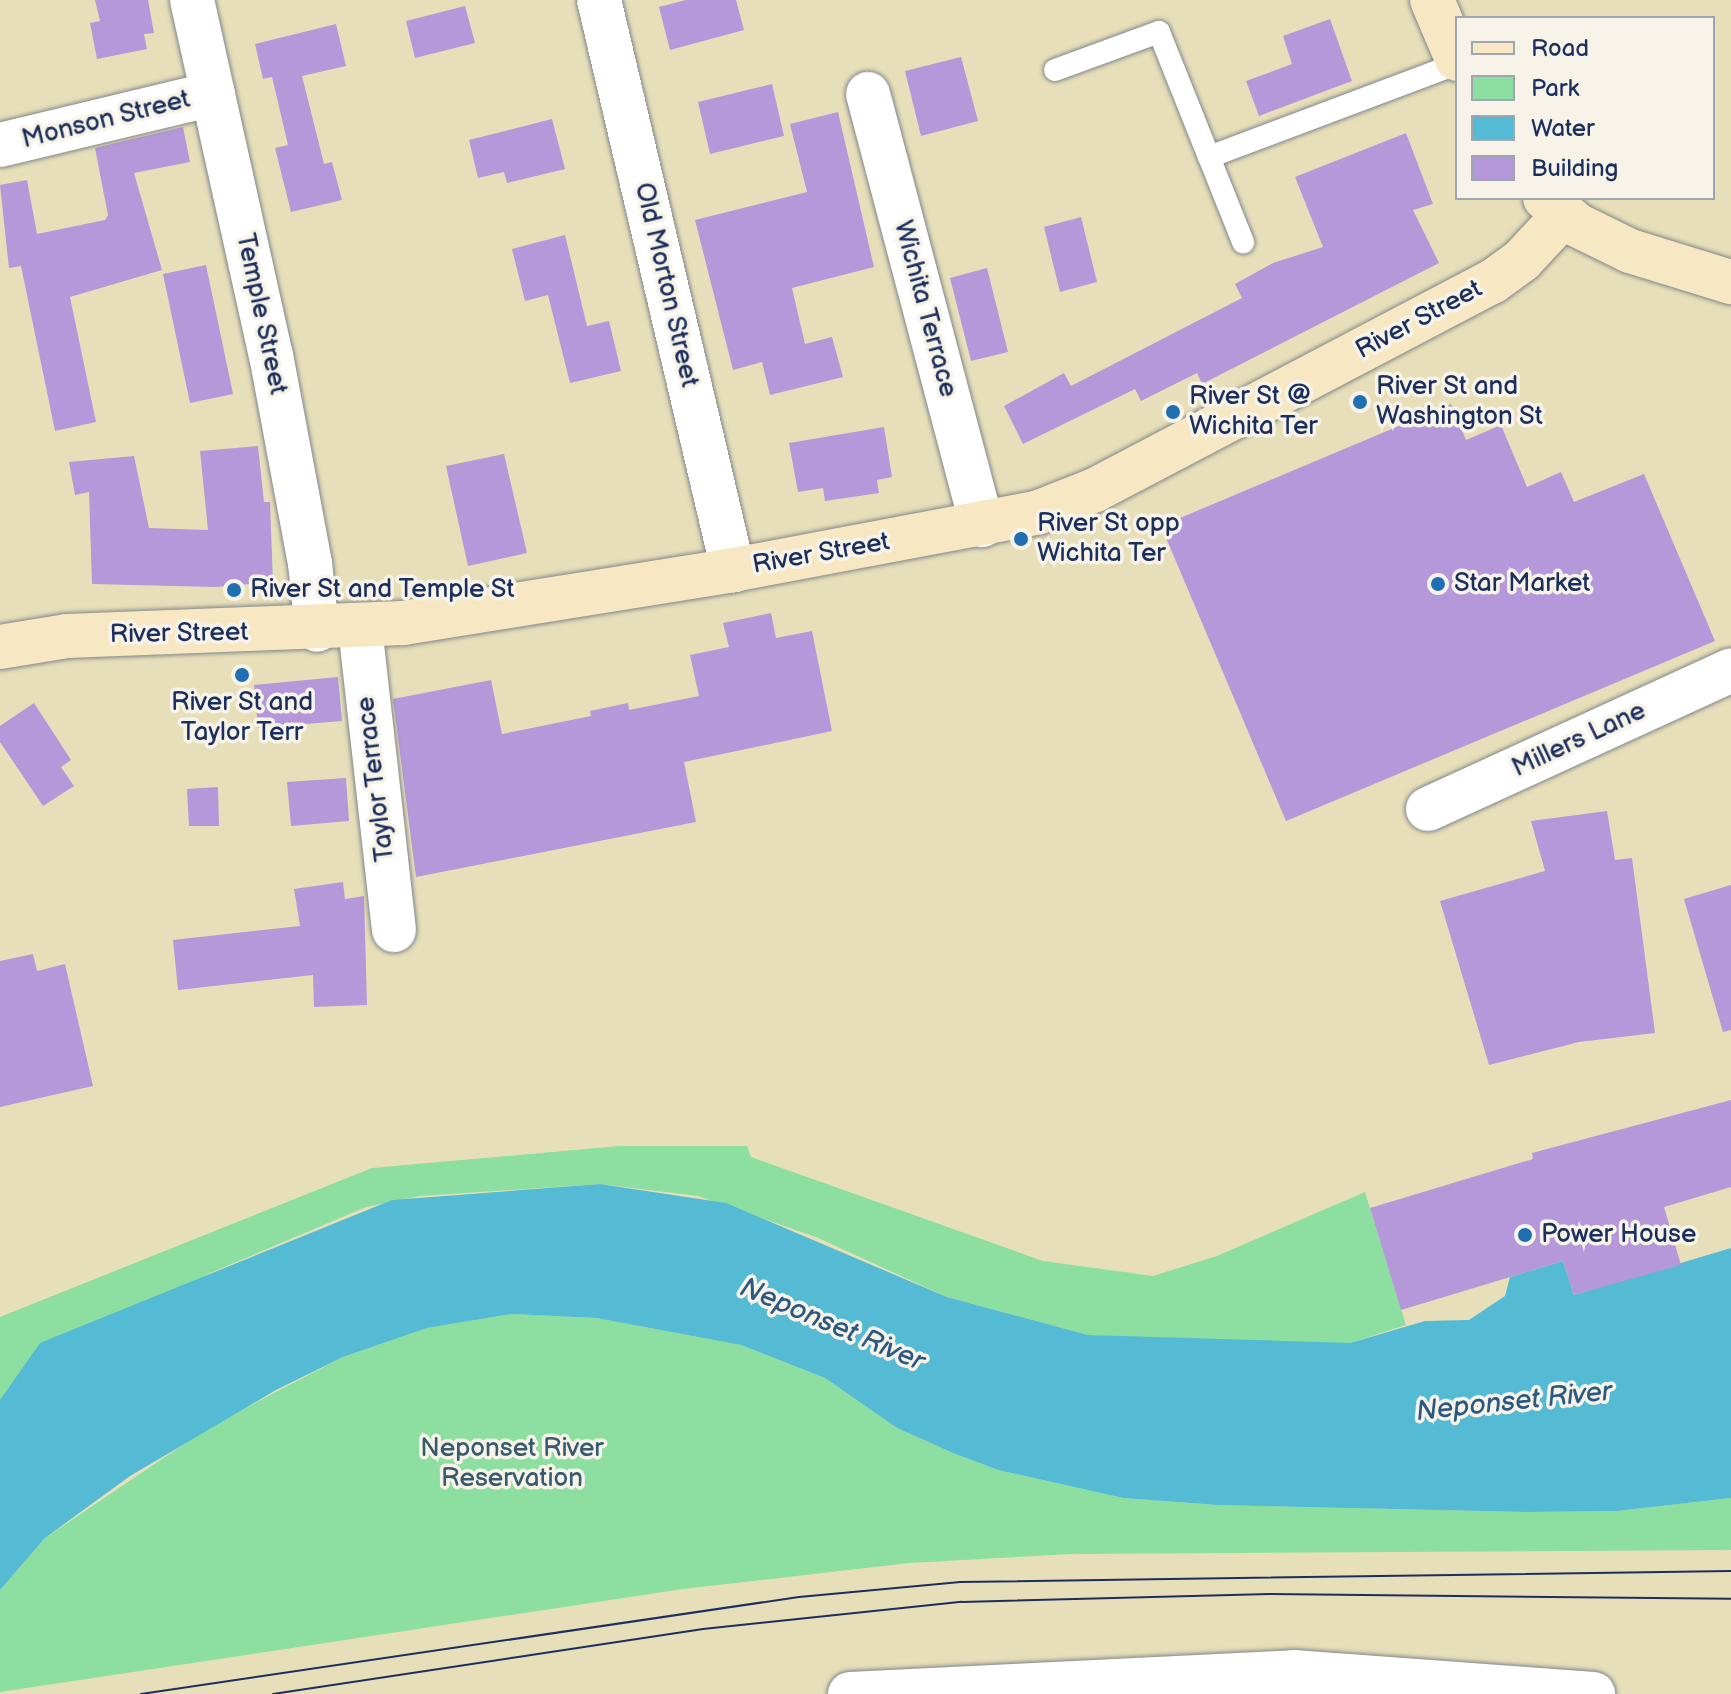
<!DOCTYPE html>
<html>
<head>
<meta charset="utf-8">
<style>
	body { margin:0 }
	#map { position:relative; width:1731px; height:1694px; overflow:hidden; background:#e7dfb9; font-family:"Balsamiq Sans",sans-serif }
	div>[style] { position:absolute }
	[style*='--x'] { left:calc(var(--x)*1px); top:calc(var(--y)*1px); width:calc(var(--w)*1px); rotate:calc(var(--a)*1deg) }
	.green>* { inset:0; background:#8cdfa0 }
	.water>* { inset:0; background:#55bad3 }
	.building>* { inset:0; background:#b498da }
	.roads { filter:drop-shadow(0 0 2px #81878c) drop-shadow(0 0 2px #81878c) }
	.service>* { height:22px; margin:-11px; padding:0 11px; transform-origin:11px; border-radius:11px; background:#fff }
	.minor>* { height:44px; margin:-22px; padding:0 22px; transform-origin:22px; border-radius:22px; background:#fff }
	.tertiary>* { height:44px; margin:-22px; padding:0 22px; transform-origin:22px; border-radius:22px; background:#fff }
	.secondary>* { height:44px; margin:-22px; padding:0 22px; transform-origin:22px; border-radius:22px; background:#f7e8c3 }
	.tram>* { height:2px; margin:-1px; padding:0 1px; transform-origin:1px; border-radius:1px; background:#1b2f5e }
	.dots>* { width:22px; height:22px; translate:-50% -50%; box-sizing:border-box; border:4px solid #f7f3e8; border-radius:50% }
	span { translate:-50% -50%; white-space:nowrap; text-align:center; line-height:1.15; -webkit-text-stroke:7px #f7f3e8; paint-order:stroke }
	.street-label { font-size:26px; color:#1b2f5e }
	.poi-label { font-size:26px; color:#1b2f5e }
	.left { translate:0 -50%; text-align:left }
	.park-label { font-size:26px; color:#375b6e }
	.water-label { font-size:28px; color:#2c5981; font-style:italic }
	.legend { position:absolute; left:1455px; top:16px; width:260px; height:184px; box-sizing:border-box; background:#f7f3e8; border:2px solid #9fa5b1; margin:0; padding:10px 14px; list-style:none; font-size:24px; color:#1b2f5e }
	.legend li { display:flex; align-items:center; gap:16px; height:40px }
	.legend b { width:40px; border:2px solid #9fa5b1 }
</style>
</head>
<body>
<div id="map">
	<div class="green">
		<i style="clip-path:polygon(619px 1146px,747px 1146px,751px 1157px,1043px 1261px,1153px 1276px,1217px 1256px,1365px 1192px,1406px 1325px,1350px 1343px,1301px 1345px,1088px 1335px,947px 1297px,816px 1237px,698px 1196px,600px 1184px,420px 1196px,366px 1207px,208px 1274px,0 1400px,0 1317px,372px 1168px)"></i>
		<i style="clip-path:polygon(512px 1314px,596px 1318px,741px 1345px,825px 1378px,897px 1428px,953px 1453px,998px 1470px,1123px 1498px,1216px 1505px,1527px 1512px,1617px 1511px,1731px 1498px,1731px 1550px,1072px 1554px,909px 1563px,683px 1589px,0 1692px,0 1590px,45px 1538px,211px 1426px,343px 1357px,427px 1328px)"></i>
	</div>
	<div class="water">
		<i style="clip-path:polygon(600px 1184px,726px 1203px,947px 1297px,1088px 1335px,1350px 1343px,1425px 1321px,1469px 1320px,1505px 1296px,1510px 1277px,1563px 1261px,1574px 1295px,1731px 1248px,1731px 1498px,1617px 1511px,1527px 1512px,1217px 1505px,1123px 1498px,998px 1470px,953px 1453px,897px 1428px,825px 1378px,741px 1345px,596px 1318px,512px 1314px,427px 1328px,343px 1357px,276px 1390px,130px 1476px,45px 1538px,0 1590px,0 1400px,40px 1343px,392px 1200px)"></i>
	</div>
	<div class="building">
		<i style="clip-path:polygon(95px 0,148px 0,154px 33px,144px 34px,147px 49px,97px 59px,90px 23px,100px 21px)"></i>
		<i style="clip-path:polygon(686px 0,736px 0,744px 30px,670px 50px,659px 7px)"></i>
		<i style="clip-path:polygon(465px 6px,475px 43px,415px 58px,406px 21px)"></i>
		<i style="clip-path:polygon(1330px 19px,1352px 81px,1259px 116px,1246px 81px,1292px 64px,1283px 36px)"></i>
		<i style="clip-path:polygon(336px 24px,346px 66px,302px 76px,324px 164px,332px 162px,342px 200px,291px 212px,275px 148px,288px 145px,272px 77px,263px 79px,255px 44px)"></i>
		<i style="clip-path:polygon(961px 57px,978px 121px,921px 136px,905px 71px)"></i>
		<i style="clip-path:polygon(772px 84px,784px 136px,710px 154px,698px 102px)"></i>
		<i style="clip-path:polygon(838px 112px,874px 267px,792px 288px,805px 344px,832px 337px,843px 377px,770px 395px,762px 362px,733px 370px,695px 220px,807px 192px,790px 124px)"></i>
		<i style="clip-path:polygon(552px 119px,565px 169px,507px 183px,504px 172px,478px 178px,469px 140px)"></i>
		<i style="clip-path:polygon(183px 127px,190px 162px,134px 173px,162px 270px,70px 297px,96px 422px,55px 431px,21px 266px,9px 268px,0 185px,27px 180px,37px 234px,105px 220px,108px 215px,95px 148px)"></i>
		<i style="clip-path:polygon(1406px 133px,1433px 204px,1413px 210px,1439px 263px,1202px 384px,1197px 373px,1141px 401px,1135px 389px,1023px 444px,1004px 406px,1064px 373px,1071px 386px,1242px 298px,1235px 284px,1273px 263px,1323px 247px,1295px 177px)"></i>
		<i style="clip-path:polygon(1081px 217px,1097px 282px,1060px 292px,1044px 227px)"></i>
		<i style="clip-path:polygon(565px 235px,587px 326px,609px 321px,621px 371px,570px 383px,548px 295px,525px 301px,512px 249px)"></i>
		<i style="clip-path:polygon(206px 265px,233px 394px,190px 403px,163px 274px)"></i>
		<i style="clip-path:polygon(987px 268px,1008px 352px,971px 361px,950px 278px)"></i>
		<i style="clip-path:polygon(1451px 404px,1466px 440px,1501px 425px,1527px 487px,1561px 472px,1574px 502px,1644px 474px,1715px 641px,1286px 821px,1161px 526px)"></i>
		<i style="clip-path:polygon(884px 427px,892px 477px,877px 480px,879px 493px,825px 501px,823px 488px,798px 492px,789px 443px)"></i>
		<i style="clip-path:polygon(258px 446px,264px 502px,270px 502px,273px 582px,216px 587px,92px 584px,89px 492px,75px 495px,69px 462px,134px 456px,149px 528px,208px 530px,200px 451px)"></i>
		<i style="clip-path:polygon(504px 454px,527px 553px,468px 566px,446px 466px)"></i>
		<i style="clip-path:polygon(771px 613px,776px 638px,812px 631px,832px 731px,684px 762px,696px 822px,416px 877px,393px 699px,491px 680px,502px 734px,591px 716px,590px 711px,628px 703px,629px 710px,699px 696px,690px 655px,729px 647px,723px 623px)"></i>
		<i style="clip-path:polygon(338px 677px,342px 721px,258px 728px,254px 685px)"></i>
		<i style="clip-path:polygon(34px 703px,71px 760px,61px 767px,74px 786px,43px 806px,0 742px,0 726px)"></i>
		<i style="clip-path:polygon(346px 778px,349px 821px,291px 826px,287px 782px)"></i>
		<i style="clip-path:polygon(218px 787px,219px 826px,189px 826px,187px 789px)"></i>
		<i style="clip-path:polygon(1607px 811px,1615px 860px,1632px 858px,1655px 1033px,1579px 1042px,1489px 1065px,1440px 901px,1545px 871px,1531px 821px)"></i>
		<i style="clip-path:polygon(343px 882px,345px 899px,364px 896px,367px 1005px,314px 1007px,313px 975px,178px 990px,173px 940px,300px 926px,294px 889px)"></i>
		<i style="clip-path:polygon(1731px 885px,1731px 1030px,1723px 1032px,1684px 899px)"></i>
		<i style="clip-path:polygon(33px 954px,37px 971px,65px 964px,93px 1086px,0 1107px,0 961px)"></i>
		<i style="clip-path:polygon(1731px 1100px,1731px 1187px,1664px 1207px,1681px 1265px,1574px 1295px,1563px 1261px,1401px 1310px,1370px 1208px,1533px 1159px,1532px 1153px)"></i>
	</div>
	<div class="roads">
		<div class="service">
			<i style="--x:1055;--y:70;--w:111;--a:-20.1"></i>
			<i style="--x:1159;--y:32;--w:135;--a:68.2"></i>
			<i style="--x:1209;--y:157;--w:265;--a:-20.6"></i>
			<i style="--x:1209;--y:157;--w:92;--a:68.2"></i>
		</div>
		<div class="minor">
			<i style="--x:192;--y:0;--w:364;--a:77.5"></i>
			<i style="--x:271;--y:355;--w:212;--a:79.4"></i>
			<i style="--x:310;--y:563;--w:67;--a:84"></i>
			<i style="--x:599;--y:0;--w:586;--a:76.77"></i>
			<i style="--x:868;--y:94;--w:446;--a:75.2"></i>
			<i style="--x:0;--y:145;--w:219;--a:-13.5"></i>
			<i style="--x:360;--y:627;--w:305;--a:83.6"></i>
			<i style="--x:1428;--y:809;--w:333;--a:-24.6"></i>
		</div>
		<div class="tertiary">
			<i style="--x:850;--y:1694;--w:445;--a:-2.8"></i>
			<i style="--x:1294;--y:1672;--w:300;--a:4.2"></i>
		</div>
		<div class="secondary">
			<i style="--x:1432;--y:0;--w:64;--a:67"></i>
			<i style="--x:1545;--y:198;--w:42;--a:40.2"></i>
			<i style="--x:1577;--y:225;--w:59;--a:26.1"></i>
			<i style="--x:1630;--y:251;--w:106;--a:17.1"></i>
			<i style="--x:0;--y:647;--w:68;--a:-9.3"></i>
			<i style="--x:67;--y:636;--w:336;--a:-2.2"></i>
			<i style="--x:403;--y:623;--w:334;--a:-9.1"></i>
			<i style="--x:733;--y:570;--w:311;--a:-10.7"></i>
			<i style="--x:1039;--y:512;--w:60;--a:-21.4"></i>
			<i style="--x:1095;--y:490;--w:448;--a:-27.7"></i>
			<i style="--x:1492;--y:282;--w:37;--a:-36"></i>
			<i style="--x:1522;--y:260;--w:60;--a:-47"></i>
		</div>
	</div>
	<div class="tram">
		<i style="--x:141;--y:1694;--w:665;--a:-8.39"></i>
		<i style="--x:799;--y:1597;--w:162;--a:-5.3"></i>
		<i style="--x:960;--y:1582;--w:771;--a:-0.82"></i>
		<i style="--x:273;--y:1694;--w:435;--a:-8.6"></i>
		<i style="--x:703;--y:1629;--w:260;--a:-6"></i>
		<i style="--x:962;--y:1602;--w:308;--a:-1.5"></i>
		<i style="--x:1270;--y:1594;--w:461;--a:0.6"></i>
	</div>
	<div class="dots">
		<i style="left:1360px;top:402px;background:#1f6fb2"></i>
		<i style="left:1173px;top:412px;background:#1f6fb2"></i>
		<i style="left:1021px;top:539px;background:#1f6fb2"></i>
		<i style="left:1438px;top:584px;background:#1f6fb2"></i>
		<i style="left:234px;top:590px;background:#1f6fb2"></i>
		<i style="left:242px;top:675px;background:#1f6fb2"></i>
		<i style="left:1525px;top:1235px;background:#1f6fb2"></i>
	</div>
	<div class="street-label">
		<span style="left:106px;top:120px;rotate:-14deg">Monson Street</span>
		<span style="left:666px;top:285px;rotate:77deg">Old Morton Street</span>
		<span style="left:925px;top:309px;rotate:75deg">Wichita Terrace</span>
		<span style="left:261px;top:314px;rotate:78deg">Temple Street</span>
		<span style="left:1419px;top:320px;rotate:-28deg">River Street</span>
		<span style="left:821px;top:554px;rotate:-10deg">River Street</span>
		<span style="left:179px;top:634px;rotate:-1deg">River Street</span>
		<span style="left:1579px;top:740px;rotate:-25deg">Millers Lane</span>
		<span style="left:376px;top:779px;rotate:-97deg">Taylor Terrace</span>
	</div>
	<div class="poi-label">
		<span class="left" style="left:1376px;top:402px">River St and<br>Washington St</span>
		<span class="left" style="left:1189px;top:412px">River St @<br>Wichita Ter</span>
		<span class="left" style="left:1037px;top:539px">River St opp<br>Wichita Ter</span>
		<span class="left" style="left:1454px;top:584px">Star Market</span>
		<span class="left" style="left:250px;top:590px">River St and Temple St</span>
		<span style="left:242px;top:718px">River St and<br>Taylor Terr</span>
		<span class="left" style="left:1541px;top:1235px">Power House</span>
	</div>
	<div class="park-label">
		<span style="left:512px;top:1464px">Neponset River<br>Reservation</span>
	</div>
	<div class="water-label">
		<span style="left:832px;top:1325px;rotate:23deg">Neponset River</span>
		<span style="left:1514px;top:1402px;rotate:-6deg">Neponset River</span>
	</div>
	<ul class="legend">
	<li><b style="height:10px;background:#f7e8c3"></b>Road</li>
	<li><b style="height:22px;background:#8cdfa0"></b>Park</li>
	<li><b style="height:22px;background:#55bad3"></b>Water</li>
	<li><b style="height:22px;background:#b498da"></b>Building</li>
	</ul>
</div>
</body>
</html>
